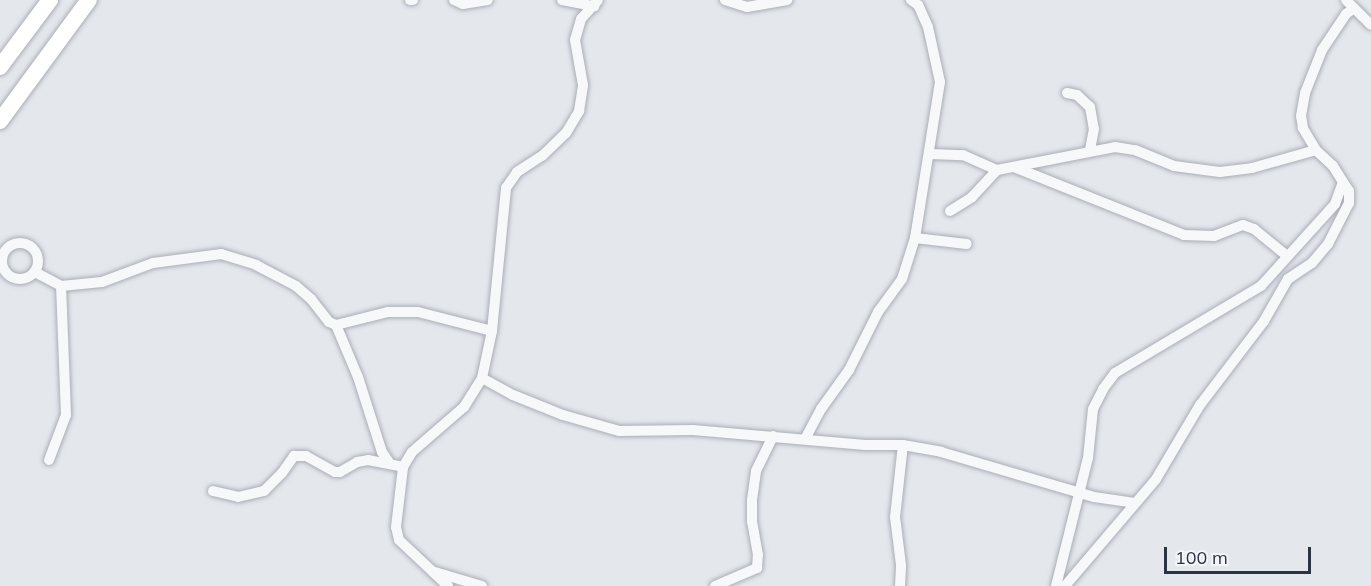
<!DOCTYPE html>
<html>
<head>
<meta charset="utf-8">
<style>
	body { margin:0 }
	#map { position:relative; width:1371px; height:586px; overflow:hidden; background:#e4e7ec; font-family:Mulish,sans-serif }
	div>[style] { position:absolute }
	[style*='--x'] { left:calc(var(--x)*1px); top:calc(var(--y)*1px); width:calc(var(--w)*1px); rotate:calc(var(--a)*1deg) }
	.roads { filter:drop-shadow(0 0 2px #a9aeb6) drop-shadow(0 0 2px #a9aeb6) }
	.minor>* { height:10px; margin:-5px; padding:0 5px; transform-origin:5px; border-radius:5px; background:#f7f8fa }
	.minor>.ring { margin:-5px; padding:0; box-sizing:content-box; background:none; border:10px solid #f7f8fa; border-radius:50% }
	.trunk>* { height:16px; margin:-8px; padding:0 8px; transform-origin:8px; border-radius:8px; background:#fff }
	span { translate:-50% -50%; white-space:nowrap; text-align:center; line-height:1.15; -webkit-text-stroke:5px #f4f6f9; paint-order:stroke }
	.scale { position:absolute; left:1164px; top:547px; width:147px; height:27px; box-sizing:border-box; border:3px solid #2c3444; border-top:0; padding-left:8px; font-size:18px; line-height:21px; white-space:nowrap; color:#2c3444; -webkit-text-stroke:4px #f4f6f9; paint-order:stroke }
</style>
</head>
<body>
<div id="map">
	<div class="roads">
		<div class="minor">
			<i style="--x:410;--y:0;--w:3;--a:0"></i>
			<i style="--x:454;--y:0;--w:10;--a:24"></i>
			<i style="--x:463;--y:4;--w:25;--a:-9"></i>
			<i style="--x:562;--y:0;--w:33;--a:11"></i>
			<i style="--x:725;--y:0;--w:23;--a:18"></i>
			<i style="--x:747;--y:7;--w:41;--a:-9.9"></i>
			<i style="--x:1346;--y:0;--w:35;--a:45"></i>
			<i style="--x:1067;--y:93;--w:10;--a:11"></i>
			<i style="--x:1077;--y:95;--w:18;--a:43"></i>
			<i style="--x:1090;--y:107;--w:22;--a:80"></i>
			<i style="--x:1094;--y:129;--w:21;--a:101"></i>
			<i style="--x:930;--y:154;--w:33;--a:2"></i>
			<i style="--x:963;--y:155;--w:37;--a:24"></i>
			<i style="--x:997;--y:170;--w:120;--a:-11"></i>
			<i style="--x:1115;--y:147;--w:20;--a:9"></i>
			<i style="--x:1135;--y:150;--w:42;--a:22.3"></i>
			<i style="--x:1174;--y:166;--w:46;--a:7.4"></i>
			<i style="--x:1220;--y:172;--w:32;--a:-7"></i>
			<i style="--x:1252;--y:168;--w:66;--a:-15.7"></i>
			<i style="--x:1014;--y:167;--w:183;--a:21.8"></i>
			<i style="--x:1184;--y:235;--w:30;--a:2"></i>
			<i style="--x:1214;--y:236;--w:31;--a:-21"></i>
			<i style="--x:1243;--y:225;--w:12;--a:20"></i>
			<i style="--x:1254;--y:229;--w:43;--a:39.3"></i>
			<i style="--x:950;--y:211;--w:26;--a:-32"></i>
			<i style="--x:972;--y:197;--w:37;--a:-47"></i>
			<i style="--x:915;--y:238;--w:52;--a:6.6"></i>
			<i class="ring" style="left:2px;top:243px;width:26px;height:26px"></i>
			<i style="--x:35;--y:272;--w:30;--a:28"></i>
			<i style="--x:61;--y:286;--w:41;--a:-5.6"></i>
			<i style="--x:102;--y:282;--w:54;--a:-20.4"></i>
			<i style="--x:153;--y:263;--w:69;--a:-7.5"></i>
			<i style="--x:221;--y:254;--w:37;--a:17"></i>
			<i style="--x:256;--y:265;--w:45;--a:27.7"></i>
			<i style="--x:296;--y:286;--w:20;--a:41"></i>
			<i style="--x:311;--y:299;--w:29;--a:52"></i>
			<i style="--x:329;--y:322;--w:8;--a:23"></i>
			<i style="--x:336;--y:325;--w:54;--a:-14"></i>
			<i style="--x:388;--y:312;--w:30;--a:0"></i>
			<i style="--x:418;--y:312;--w:76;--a:14.4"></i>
			<i style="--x:336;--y:325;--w:56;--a:67.1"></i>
			<i style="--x:358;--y:377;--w:79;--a:72.3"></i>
			<i style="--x:382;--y:452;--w:14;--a:56"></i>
			<i style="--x:482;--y:378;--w:35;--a:29"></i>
			<i style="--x:513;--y:395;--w:54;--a:21.8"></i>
			<i style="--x:563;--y:415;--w:58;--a:15.9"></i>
			<i style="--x:619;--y:431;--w:74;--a:-0.8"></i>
			<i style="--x:693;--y:430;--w:173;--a:5"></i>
			<i style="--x:865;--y:445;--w:38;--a:0"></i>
			<i style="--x:903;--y:445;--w:39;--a:10"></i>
			<i style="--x:941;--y:452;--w:159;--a:16.4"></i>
			<i style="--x:1094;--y:497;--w:41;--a:8.3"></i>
			<i style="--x:805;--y:439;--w:34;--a:-62"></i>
			<i style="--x:821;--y:409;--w:48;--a:-54.3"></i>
			<i style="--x:849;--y:370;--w:65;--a:-63.4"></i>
			<i style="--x:878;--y:312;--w:41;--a:-54"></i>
			<i style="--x:902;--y:279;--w:43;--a:-72.4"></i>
			<i style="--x:915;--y:238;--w:158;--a:-80.9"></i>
			<i style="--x:940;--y:82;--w:56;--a:-102.3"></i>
			<i style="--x:928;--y:27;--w:24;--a:-114"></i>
			<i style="--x:918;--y:5;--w:9;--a:-144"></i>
			<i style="--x:49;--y:460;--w:48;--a:-69.3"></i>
			<i style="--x:66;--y:415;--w:129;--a:-92.2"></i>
			<i style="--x:213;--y:491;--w:26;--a:13"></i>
			<i style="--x:238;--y:497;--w:27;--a:-13"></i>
			<i style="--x:264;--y:491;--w:25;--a:-45"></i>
			<i style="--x:282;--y:473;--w:21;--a:-55"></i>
			<i style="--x:294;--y:456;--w:12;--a:0"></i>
			<i style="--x:306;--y:456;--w:33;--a:29"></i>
			<i style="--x:335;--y:472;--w:5;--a:0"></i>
			<i style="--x:340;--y:472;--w:20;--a:-30"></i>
			<i style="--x:357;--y:462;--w:11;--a:-10"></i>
			<i style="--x:368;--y:460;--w:36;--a:11"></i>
			<i style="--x:435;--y:572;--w:49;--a:16.6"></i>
			<i style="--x:448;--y:586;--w:67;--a:-136.8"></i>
			<i style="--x:399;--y:540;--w:13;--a:-103"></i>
			<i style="--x:396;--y:527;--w:60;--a:-83.3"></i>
			<i style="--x:403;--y:467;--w:17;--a:-59"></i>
			<i style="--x:412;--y:452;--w:69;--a:-40.9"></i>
			<i style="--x:464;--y:407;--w:34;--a:-58"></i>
			<i style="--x:482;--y:378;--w:48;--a:-78"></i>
			<i style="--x:492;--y:331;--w:144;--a:-84.4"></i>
			<i style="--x:506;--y:188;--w:19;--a:-55"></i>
			<i style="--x:517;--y:172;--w:30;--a:-33"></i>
			<i style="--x:542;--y:156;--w:33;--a:-44"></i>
			<i style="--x:566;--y:133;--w:26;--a:-59"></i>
			<i style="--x:579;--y:111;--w:26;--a:-81"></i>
			<i style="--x:583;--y:85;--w:46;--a:-100.1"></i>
			<i style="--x:575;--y:40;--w:22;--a:-74"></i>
			<i style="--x:581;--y:19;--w:25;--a:-48"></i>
			<i style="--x:715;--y:586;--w:46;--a:-23.2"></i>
			<i style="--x:757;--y:568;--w:13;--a:-86"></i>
			<i style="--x:758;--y:555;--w:34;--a:-100"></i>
			<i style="--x:752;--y:522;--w:22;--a:-90"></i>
			<i style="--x:752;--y:500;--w:29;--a:-82"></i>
			<i style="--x:756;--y:471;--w:39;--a:-64"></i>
			<i style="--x:900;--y:586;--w:21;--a:-87"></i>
			<i style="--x:901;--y:565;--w:48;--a:-97.1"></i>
			<i style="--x:895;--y:517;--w:72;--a:-83.7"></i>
			<i style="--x:1056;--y:586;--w:132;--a:-76"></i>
			<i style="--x:1088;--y:458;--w:49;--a:-84.2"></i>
			<i style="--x:1093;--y:409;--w:22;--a:-63"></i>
			<i style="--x:1103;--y:389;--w:20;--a:-53"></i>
			<i style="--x:1115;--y:373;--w:170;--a:-30.8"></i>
			<i style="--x:1261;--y:286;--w:110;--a:-47.9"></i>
			<i style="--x:1335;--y:204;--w:23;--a:-70"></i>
			<i style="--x:1343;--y:182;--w:19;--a:-122"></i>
			<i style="--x:1333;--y:166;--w:23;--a:-137"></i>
			<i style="--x:1316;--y:150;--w:26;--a:-121"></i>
			<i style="--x:1303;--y:128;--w:12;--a:-99"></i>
			<i style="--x:1301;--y:116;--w:23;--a:-80"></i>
			<i style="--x:1305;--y:93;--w:46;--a:-68.4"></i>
			<i style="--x:1322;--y:50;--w:43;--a:-56.3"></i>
			<i style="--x:1346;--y:14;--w:9;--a:-36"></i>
			<i style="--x:1065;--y:586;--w:140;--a:-49.6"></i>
			<i style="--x:1156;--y:479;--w:86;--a:-59.3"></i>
			<i style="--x:1200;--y:405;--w:106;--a:-52.7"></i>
			<i style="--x:1264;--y:321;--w:48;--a:-60.3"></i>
			<i style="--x:1288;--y:279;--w:29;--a:-34"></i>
			<i style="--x:1312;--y:263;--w:25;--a:-50"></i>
			<i style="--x:1328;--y:244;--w:46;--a:-62.9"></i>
			<i style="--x:1349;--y:203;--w:12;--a:-90"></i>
			<i style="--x:1349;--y:191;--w:11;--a:-124"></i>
		</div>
		<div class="trunk">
			<i style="--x:0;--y:67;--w:84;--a:-53.3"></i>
			<i style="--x:0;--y:121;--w:150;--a:-53.7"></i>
		</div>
	</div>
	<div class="scale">100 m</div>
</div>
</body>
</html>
